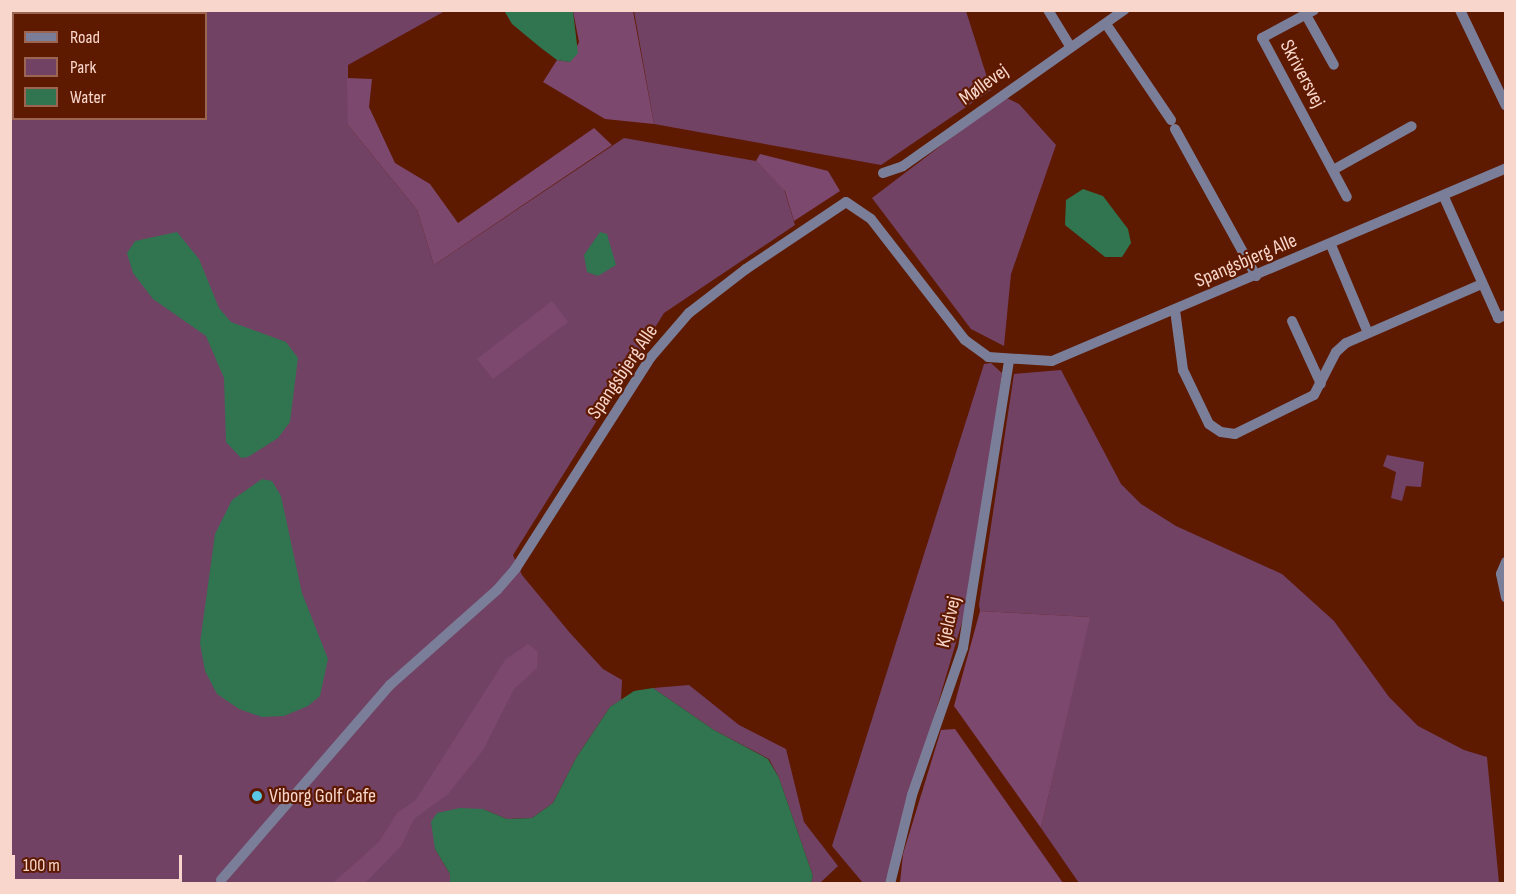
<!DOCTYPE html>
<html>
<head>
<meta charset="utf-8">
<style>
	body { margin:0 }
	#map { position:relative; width:1516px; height:894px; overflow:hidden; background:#5e1901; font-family:"Sofia Sans Condensed",sans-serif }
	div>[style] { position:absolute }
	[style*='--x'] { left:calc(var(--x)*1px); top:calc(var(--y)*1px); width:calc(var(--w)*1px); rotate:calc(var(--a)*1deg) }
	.green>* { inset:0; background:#724265 }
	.forest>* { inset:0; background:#7d486e }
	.water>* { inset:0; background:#307450 }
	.street>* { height:10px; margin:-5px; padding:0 5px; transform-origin:5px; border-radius:5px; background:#7a7e98 }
	.dots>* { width:16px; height:16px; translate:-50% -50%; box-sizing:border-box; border:3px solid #5e1901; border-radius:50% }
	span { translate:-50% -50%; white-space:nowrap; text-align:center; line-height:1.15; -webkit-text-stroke:4.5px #5e1901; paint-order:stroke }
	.street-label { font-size:20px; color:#f9d6cb }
	.poi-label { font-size:20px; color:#f9d6cb }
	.left { translate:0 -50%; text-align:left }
	.frame { position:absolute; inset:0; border:12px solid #f9d6cb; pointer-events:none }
	.legend { position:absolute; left:12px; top:12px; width:195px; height:108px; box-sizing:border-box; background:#5e1901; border:2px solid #9c6552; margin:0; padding:8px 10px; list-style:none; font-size:18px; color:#f9d6cb }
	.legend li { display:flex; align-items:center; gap:12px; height:30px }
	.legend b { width:30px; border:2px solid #9c6552 }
	.scale { position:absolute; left:12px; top:855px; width:170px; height:27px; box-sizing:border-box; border:3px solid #f9d6cb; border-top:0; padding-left:8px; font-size:18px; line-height:21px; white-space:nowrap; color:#f9d6cb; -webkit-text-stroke:4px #5e1901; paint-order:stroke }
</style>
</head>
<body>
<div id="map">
	<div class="green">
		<i style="clip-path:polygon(evenodd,10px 11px,445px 11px,348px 65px,348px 125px,417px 210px,434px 265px,624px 138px,756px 161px,784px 189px,795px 225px,664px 313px,513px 555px,522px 575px,570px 633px,603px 669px,622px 680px,621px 700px,610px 707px,576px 758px,553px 803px,532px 818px,507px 819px,483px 809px,435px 849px,450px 874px,450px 883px,11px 883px,10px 11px,14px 14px,206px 14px,206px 118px,14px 118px,14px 14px)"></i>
		<i style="clip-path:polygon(634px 11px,966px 11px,991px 90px,881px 165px,654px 124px)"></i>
		<i style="clip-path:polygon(1005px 97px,1019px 104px,1056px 145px,1011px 274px,1004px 346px,971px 329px,872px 198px)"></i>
		<i style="clip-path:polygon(991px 363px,1002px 373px,970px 595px,885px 883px,863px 883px,832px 846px,984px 364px)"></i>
		<i style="clip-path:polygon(1061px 370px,1121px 484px,1141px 504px,1176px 526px,1282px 574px,1334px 621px,1389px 697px,1418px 726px,1464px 750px,1487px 757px,1499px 883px,1079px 883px,1041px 828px,1089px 617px,980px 611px,979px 605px,1014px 374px)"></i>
		<i style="clip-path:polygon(1387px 455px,1424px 462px,1421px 487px,1406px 486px,1402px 501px,1391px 498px,1396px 472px,1383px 466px)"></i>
		<i style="clip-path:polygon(689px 685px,739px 725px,786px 749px,804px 822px,838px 866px,820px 883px,811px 883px,813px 876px,779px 778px,769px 759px,714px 730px,653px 688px)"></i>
	</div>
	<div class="forest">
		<i style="clip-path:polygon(573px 11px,633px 11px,654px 124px,605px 119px,543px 82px,557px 60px,570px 62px,579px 42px)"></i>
		<i style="clip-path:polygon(347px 78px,372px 79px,369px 107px,395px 163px,430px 184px,458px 223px,594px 128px,612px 145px,434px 265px,417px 210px,348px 125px)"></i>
		<i style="clip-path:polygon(760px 154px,828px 171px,840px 191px,794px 221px,785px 191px,756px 161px)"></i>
		<i style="clip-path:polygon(552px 301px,568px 322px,493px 379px,477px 359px)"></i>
		<i style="clip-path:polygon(980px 611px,1090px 617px,1041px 828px,954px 706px)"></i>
		<i style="clip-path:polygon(528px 644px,538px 652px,537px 668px,514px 689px,483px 750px,448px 794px,414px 819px,401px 846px,365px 883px,333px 883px,379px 842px,397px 813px,415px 801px,506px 659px)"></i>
		<i style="clip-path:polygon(955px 729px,1063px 883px,900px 883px,903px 854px,941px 730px)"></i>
	</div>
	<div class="water">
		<i style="clip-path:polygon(573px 11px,578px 53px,570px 62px,557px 60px,541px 48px,512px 24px,505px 12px)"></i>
		<i style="clip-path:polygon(1083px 189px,1103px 196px,1128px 229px,1131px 243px,1122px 257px,1105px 257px,1065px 225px,1066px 200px)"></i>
		<i style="clip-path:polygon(177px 232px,199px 259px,219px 308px,231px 322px,286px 342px,298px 358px,290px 422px,278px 438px,248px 457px,241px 458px,226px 442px,224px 378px,206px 336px,153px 299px,133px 273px,127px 253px,135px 241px)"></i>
		<i style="clip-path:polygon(600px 232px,607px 234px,616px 265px,598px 276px,587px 272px,584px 255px)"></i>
		<i style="clip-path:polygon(262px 479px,272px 481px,281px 496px,302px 593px,328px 659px,320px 696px,308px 706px,284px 716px,262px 717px,239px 709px,217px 694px,205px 671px,200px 643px,215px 534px,232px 500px)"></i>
		<i style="clip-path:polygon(653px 688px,714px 730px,768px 759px,779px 778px,813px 876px,811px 883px,450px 883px,450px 874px,435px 849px,431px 822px,437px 813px,460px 808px,483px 809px,507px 819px,532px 818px,553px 803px,576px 758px,610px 707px,634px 691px)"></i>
	</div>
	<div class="street">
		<i style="--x:1048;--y:10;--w:42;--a:58.6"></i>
		<i style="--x:1314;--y:10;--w:59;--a:151.7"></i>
		<i style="--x:1262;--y:38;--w:180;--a:61.9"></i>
		<i style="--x:1460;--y:10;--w:106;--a:64.4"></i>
		<i style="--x:1306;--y:15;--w:57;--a:60.8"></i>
		<i style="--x:1106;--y:24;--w:116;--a:55.9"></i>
		<i style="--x:1175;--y:129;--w:168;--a:61.1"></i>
		<i style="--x:1333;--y:170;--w:90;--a:-29.1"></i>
		<i style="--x:883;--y:173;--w:21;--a:-19"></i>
		<i style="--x:903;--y:166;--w:271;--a:-35.2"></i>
		<i style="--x:1444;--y:197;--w:133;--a:65.9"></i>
		<i style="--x:1498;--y:318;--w:9;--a:-21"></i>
		<i style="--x:1331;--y:245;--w:95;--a:67.2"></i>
		<i style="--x:1175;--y:310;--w:61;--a:82.4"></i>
		<i style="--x:1183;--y:370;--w:60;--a:64.3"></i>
		<i style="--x:1209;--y:424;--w:14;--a:34"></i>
		<i style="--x:1221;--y:432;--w:14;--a:8"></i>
		<i style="--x:1235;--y:434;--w:88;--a:-26.3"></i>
		<i style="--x:1314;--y:395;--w:48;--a:-62.9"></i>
		<i style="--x:1336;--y:352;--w:13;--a:-42"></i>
		<i style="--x:1346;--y:343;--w:148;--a:-23.5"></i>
		<i style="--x:1292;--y:321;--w:69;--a:65.3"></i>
		<i style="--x:1506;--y:562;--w:13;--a:113"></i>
		<i style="--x:1501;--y:574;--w:24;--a:78"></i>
		<i style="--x:221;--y:880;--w:258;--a:-49.1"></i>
		<i style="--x:390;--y:685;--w:143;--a:-41.6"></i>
		<i style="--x:497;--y:590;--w:29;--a:-49"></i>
		<i style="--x:516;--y:568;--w:250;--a:-57.4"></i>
		<i style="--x:651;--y:357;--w:58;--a:-49.2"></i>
		<i style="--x:689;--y:313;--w:72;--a:-37.7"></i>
		<i style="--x:746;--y:269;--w:120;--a:-33.8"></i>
		<i style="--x:846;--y:202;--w:30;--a:34"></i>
		<i style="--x:871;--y:219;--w:153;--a:52.2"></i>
		<i style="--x:965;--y:340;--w:29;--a:36"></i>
		<i style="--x:988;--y:357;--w:64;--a:3.6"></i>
		<i style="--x:1052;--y:361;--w:493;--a:-23"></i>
		<i style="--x:890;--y:884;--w:92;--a:-76.1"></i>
		<i style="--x:912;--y:795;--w:156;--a:-70.9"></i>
		<i style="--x:963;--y:648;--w:292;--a:-80.9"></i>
	</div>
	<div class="dots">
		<i style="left:257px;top:796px;background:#5ac8e5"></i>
	</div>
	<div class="street-label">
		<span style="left:1302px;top:74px;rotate:62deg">Skriversvej</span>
		<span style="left:984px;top:85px;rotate:-36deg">Møllevej</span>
		<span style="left:1246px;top:261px;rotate:-23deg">Spangsbjerg Alle</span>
		<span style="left:623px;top:372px;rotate:-56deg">Spangsbjerg Alle</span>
		<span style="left:949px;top:622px;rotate:-77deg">Kjeldvej</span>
	</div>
	<div class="poi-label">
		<span class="left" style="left:269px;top:796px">Viborg Golf Cafe</span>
	</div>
	<div class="frame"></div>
	<ul class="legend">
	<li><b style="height:8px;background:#7a7e98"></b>Road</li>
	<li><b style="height:16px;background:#724265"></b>Park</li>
	<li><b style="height:16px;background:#307450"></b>Water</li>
	</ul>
	<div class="scale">100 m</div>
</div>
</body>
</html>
